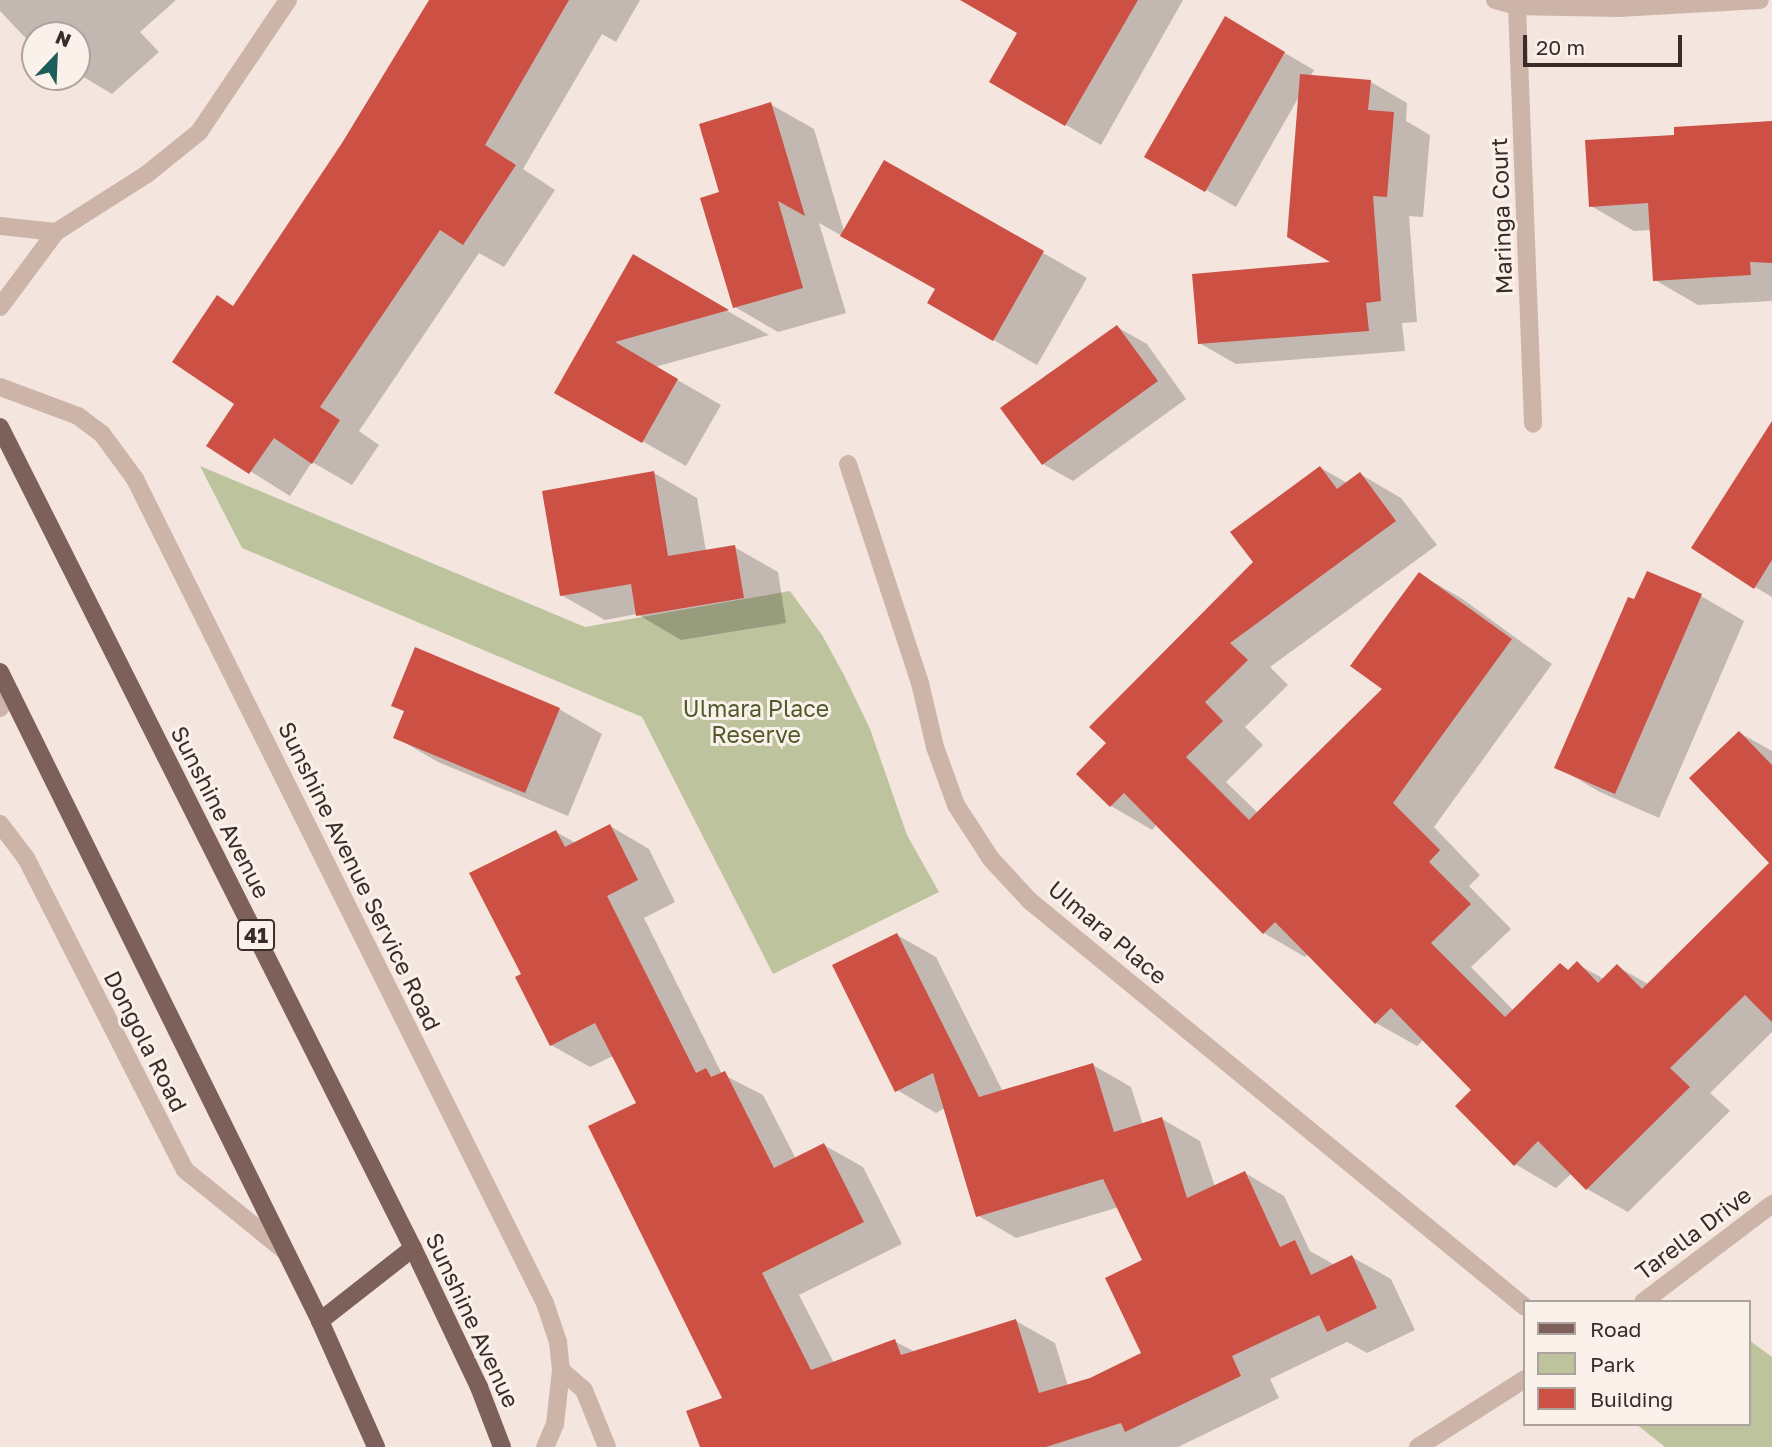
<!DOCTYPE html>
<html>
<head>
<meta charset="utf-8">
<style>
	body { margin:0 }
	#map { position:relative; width:1772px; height:1447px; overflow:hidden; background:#f4e6de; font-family:"Golos Text",sans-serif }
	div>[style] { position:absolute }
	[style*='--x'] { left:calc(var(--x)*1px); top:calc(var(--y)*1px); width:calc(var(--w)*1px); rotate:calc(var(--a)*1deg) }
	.green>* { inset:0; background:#bdc49d }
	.shadow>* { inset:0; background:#0003 }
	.building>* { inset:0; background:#cc5144 }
	.street>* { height:18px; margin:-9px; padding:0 9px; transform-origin:9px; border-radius:9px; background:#cdb4a9 }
	.primary>* { height:18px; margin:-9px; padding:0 9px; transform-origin:9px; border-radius:9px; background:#7d6059 }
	span { translate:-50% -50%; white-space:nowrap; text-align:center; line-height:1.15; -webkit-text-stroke:6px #fbf1eb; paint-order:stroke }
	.shield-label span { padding:2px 5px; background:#fbf1eb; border:2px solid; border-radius:5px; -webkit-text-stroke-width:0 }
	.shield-label { font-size:21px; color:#3a2c29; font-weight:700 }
	.street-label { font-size:23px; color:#3a2c29 }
	.park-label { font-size:23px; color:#505a2b }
	.legend { position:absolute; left:1523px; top:1300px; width:228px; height:126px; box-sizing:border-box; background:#fbf1eb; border:2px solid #aea29d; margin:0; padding:9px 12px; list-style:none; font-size:21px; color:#3a2c29 }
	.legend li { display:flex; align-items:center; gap:14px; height:35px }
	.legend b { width:35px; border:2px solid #aea29d }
	.north { position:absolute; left:21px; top:21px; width:70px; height:70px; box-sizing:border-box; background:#fbf1eb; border:2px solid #aea29d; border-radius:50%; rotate:23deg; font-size:19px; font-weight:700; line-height:28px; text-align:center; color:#3a2c29 }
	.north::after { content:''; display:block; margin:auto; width:24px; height:32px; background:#1c5e59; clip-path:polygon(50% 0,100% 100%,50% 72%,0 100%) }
	.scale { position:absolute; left:1523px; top:35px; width:159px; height:32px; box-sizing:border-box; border:4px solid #3a2c29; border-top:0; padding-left:9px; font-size:21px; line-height:24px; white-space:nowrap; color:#3a2c29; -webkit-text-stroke:5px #fbf1eb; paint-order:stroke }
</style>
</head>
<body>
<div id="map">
	<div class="green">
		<i style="clip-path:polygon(200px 466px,585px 627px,790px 591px,822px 635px,845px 677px,870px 729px,907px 835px,939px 892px,773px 974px,642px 717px,242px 548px)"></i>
		<i style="clip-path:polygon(1749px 1340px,1772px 1357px,1772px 1447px,1665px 1447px,1636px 1424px,1749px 1424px)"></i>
	</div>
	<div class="shadow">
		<i style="clip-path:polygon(0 0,176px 0,140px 32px,159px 52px,112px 94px,77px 73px,77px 35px,35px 35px,35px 48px,0 11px)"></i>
		<i style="clip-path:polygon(444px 0,640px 0,616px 42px,602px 34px,523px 169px,555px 190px,504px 267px,479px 253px,359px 431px,379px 445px,352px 485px,312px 462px,290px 496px,208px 445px,236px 403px,234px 307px)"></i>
		<i style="clip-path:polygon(963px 0,1183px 0,1101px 145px,991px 82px,1019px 32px)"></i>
		<i style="clip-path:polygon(1226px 19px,1314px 70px,1310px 77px,1371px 82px,1407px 103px,1406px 121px,1430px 135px,1423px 217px,1409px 216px,1417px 322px,1402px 323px,1405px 351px,1236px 364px,1199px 343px,1335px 263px,1300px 95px,1236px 207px,1147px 156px)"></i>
		<i style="clip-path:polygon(770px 104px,814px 129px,844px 231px,884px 162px,1087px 278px,1037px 365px,929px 303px,937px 289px,819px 223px,846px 313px,778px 332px,735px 307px,721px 193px)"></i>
		<i style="clip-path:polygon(1772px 143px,1772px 301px,1698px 305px,1655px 280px,1651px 230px,1634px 231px,1591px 206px)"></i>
		<i style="clip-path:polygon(634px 257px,769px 335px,655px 367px,721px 405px,686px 466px,556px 392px)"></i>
		<i style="clip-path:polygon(1117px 327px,1147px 344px,1186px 399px,1073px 481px,1043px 464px)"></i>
		<i style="clip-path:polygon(1772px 424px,1772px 597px,1755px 587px)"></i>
		<i style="clip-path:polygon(1321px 468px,1347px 483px,1360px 474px,1401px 498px,1437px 545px,1270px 667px,1288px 685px,1245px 727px,1263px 745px,1226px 782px,1258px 813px,1385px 688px,1419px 574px,1461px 598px,1552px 664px,1434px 827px,1480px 875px,1469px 886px,1511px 929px,1471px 967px,1514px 1011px,1560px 965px,1570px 971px,1577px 964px,1604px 979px,1618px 967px,1648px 984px,1771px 863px,1740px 733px,1772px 751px,1772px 1032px,1710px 1093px,1730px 1111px,1628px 1212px,1587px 1189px,1572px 1173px,1556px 1188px,1515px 1164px,1474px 1090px,1424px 1039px,1417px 1046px,1376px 1023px,1308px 954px,1305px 957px,1264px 933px,1157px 824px,1152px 830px,1111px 806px,1108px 743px,1255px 563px)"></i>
		<i style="clip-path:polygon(654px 473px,697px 498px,706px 551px,734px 547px,778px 572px,786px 623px,681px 640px,637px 614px,605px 620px,561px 595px)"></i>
		<i style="clip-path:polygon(1701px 596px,1744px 621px,1659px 818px,1600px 792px,1557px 767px,1635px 601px)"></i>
		<i style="clip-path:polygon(393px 705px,559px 709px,602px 734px,568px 816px,438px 762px,395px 737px,406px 712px)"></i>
		<i style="clip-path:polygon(610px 826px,649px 849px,675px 902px,644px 918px,722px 1074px,763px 1095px,796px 1159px,824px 1145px,863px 1167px,902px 1244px,799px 1295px,834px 1363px,894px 1341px,915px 1352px,1016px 1321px,1055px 1343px,1068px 1386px,1090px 1380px,1144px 1354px,1144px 1261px,1119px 1207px,1016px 1238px,977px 1215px,945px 1108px,936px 1113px,897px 1090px,897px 935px,936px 957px,1003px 1092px,1093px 1065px,1131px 1087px,1143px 1125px,1162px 1119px,1200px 1141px,1215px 1187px,1245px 1173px,1284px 1196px,1310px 1251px,1333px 1264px,1352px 1257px,1391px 1279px,1415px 1330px,1367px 1353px,1347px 1342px,1270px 1379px,1279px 1398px,1178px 1447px,702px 1447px,725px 1399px,638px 1103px,613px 1056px,590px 1067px,551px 1045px,524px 975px,556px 832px,576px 843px)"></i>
	</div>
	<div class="building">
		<i style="clip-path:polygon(429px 0,569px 0,485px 145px,516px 165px,463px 245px,440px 230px,320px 407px,340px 420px,312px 464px,274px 438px,249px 474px,206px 446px,234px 404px,172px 362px,217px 295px,233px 306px,342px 143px)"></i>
		<i style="clip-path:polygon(960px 0,1138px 0,1065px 126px,989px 82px,1017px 33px)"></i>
		<i style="clip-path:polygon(1225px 16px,1285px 52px,1205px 192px,1144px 157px)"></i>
		<i style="clip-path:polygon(1300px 74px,1371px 80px,1368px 110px,1394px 112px,1387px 197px,1373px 196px,1381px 301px,1366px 303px,1369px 331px,1198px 344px,1192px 274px,1330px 262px,1287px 237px)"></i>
		<i style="clip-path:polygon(771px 102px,805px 216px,778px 201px,803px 288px,733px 308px,700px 198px,719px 192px,699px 124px)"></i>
		<i style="clip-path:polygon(1772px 121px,1772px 263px,1750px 262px,1751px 275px,1653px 281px,1648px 203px,1589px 207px,1585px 140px,1674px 135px,1674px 127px)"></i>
		<i style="clip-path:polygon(884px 160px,1044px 251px,993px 341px,927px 303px,935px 289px,840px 236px)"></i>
		<i style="clip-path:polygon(633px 254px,729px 310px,615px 342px,678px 379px,642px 443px,554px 393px)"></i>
		<i style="clip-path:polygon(1117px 325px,1158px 381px,1042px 465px,1000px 408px)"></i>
		<i style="clip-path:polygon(1772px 421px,1772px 560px,1754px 589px,1691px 548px)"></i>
		<i style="clip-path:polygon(1320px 466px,1337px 489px,1360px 472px,1396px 521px,1230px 643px,1248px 660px,1205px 702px,1223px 721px,1186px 757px,1249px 820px,1382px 689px,1350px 666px,1419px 572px,1512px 639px,1393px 803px,1440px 850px,1429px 862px,1471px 904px,1431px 943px,1505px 1017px,1560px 963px,1568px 970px,1577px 961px,1598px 983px,1617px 964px,1642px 989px,1769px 863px,1689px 778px,1739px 731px,1772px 765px,1772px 1022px,1745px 995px,1670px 1068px,1690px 1087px,1586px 1190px,1538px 1141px,1514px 1166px,1455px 1106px,1471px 1090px,1391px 1008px,1375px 1024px,1275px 922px,1263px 934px,1124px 793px,1110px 807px,1076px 774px,1106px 743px,1089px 727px,1253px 562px,1230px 532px)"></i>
		<i style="clip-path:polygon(654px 471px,668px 556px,735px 545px,744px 598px,636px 616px,631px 584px,560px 596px,542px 491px)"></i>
		<i style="clip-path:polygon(1647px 571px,1702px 594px,1615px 794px,1554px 768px,1628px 597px,1634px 599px)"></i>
		<i style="clip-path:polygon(415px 647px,560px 708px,525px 793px,393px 738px,404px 711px,391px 706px)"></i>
		<i style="clip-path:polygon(610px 824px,638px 880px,607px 896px,696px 1073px,706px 1068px,711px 1077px,725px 1071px,774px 1168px,824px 1143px,864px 1222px,762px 1273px,811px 1370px,895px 1339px,901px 1355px,1016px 1319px,1039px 1393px,1090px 1378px,1141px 1353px,1105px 1278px,1142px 1260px,1103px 1179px,976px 1217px,933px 1073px,895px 1092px,832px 965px,897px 933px,979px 1097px,1093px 1063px,1114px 1132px,1162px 1117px,1187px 1198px,1245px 1171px,1280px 1247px,1295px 1240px,1311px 1275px,1352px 1255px,1377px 1308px,1327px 1332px,1319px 1315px,1232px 1356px,1241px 1376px,1125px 1432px,1121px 1423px,1046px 1447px,700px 1447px,686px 1411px,722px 1398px,588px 1126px,636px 1103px,595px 1023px,550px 1046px,515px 977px,521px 974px,469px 873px,556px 830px,565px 847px)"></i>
	</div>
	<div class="street">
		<i style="--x:1495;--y:0;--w:23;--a:15"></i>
		<i style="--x:1517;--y:6;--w:102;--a:1.1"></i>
		<i style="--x:1619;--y:8;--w:141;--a:-3.2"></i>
		<i style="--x:1517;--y:6;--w:418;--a:87.8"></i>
		<i style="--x:0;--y:226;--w:56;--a:6.1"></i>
		<i style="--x:0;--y:307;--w:94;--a:-53.3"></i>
		<i style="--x:56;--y:232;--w:108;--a:-32.5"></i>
		<i style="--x:147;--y:174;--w:67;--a:-38.9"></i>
		<i style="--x:199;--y:132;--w:159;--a:-56"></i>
		<i style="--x:0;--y:387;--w:83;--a:20.4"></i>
		<i style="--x:78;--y:416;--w:30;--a:37"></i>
		<i style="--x:102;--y:434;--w:56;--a:53.7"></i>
		<i style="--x:135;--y:479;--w:920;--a:63.55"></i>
		<i style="--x:545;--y:1303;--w:41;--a:71.6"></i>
		<i style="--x:558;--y:1342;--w:28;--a:84"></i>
		<i style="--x:561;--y:1370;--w:54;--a:96.3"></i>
		<i style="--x:555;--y:1424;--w:25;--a:113"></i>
		<i style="--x:848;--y:464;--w:231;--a:71.8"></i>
		<i style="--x:920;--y:683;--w:66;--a:76.8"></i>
		<i style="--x:935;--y:747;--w:62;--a:70.1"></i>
		<i style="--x:956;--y:805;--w:64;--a:57.1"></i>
		<i style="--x:991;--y:859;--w:57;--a:47.1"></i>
		<i style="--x:1030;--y:901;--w:640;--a:39.36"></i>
		<i style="--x:0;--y:708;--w:18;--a:-52"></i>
		<i style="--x:0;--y:824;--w:43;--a:52.6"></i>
		<i style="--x:26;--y:858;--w:350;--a:63"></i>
		<i style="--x:185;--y:1170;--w:129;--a:39"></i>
		<i style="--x:1643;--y:1302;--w:162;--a:-37.2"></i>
		<i style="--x:561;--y:1370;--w:30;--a:41"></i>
		<i style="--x:584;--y:1390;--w:61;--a:68"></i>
		<i style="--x:1418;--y:1447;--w:127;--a:-32.4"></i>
	</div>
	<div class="primary">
		<i style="--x:0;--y:427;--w:919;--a:63.3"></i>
		<i style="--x:413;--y:1248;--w:154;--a:64.6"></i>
		<i style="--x:479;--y:1387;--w:64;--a:69"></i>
		<i style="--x:0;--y:672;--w:724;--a:63.75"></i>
		<i style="--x:320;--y:1321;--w:138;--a:66"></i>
		<i style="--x:320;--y:1321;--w:118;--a:-38.1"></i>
	</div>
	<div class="shield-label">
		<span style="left:256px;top:935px">41</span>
	</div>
	<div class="street-label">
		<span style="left:1501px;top:216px;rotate:-92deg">Maringa Court</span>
		<span style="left:221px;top:812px;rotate:63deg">Sunshine Avenue</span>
		<span style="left:360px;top:876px;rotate:64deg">Sunshine Avenue Service Road</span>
		<span style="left:1108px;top:932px;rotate:40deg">Ulmara Place</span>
		<span style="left:146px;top:1041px;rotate:63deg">Dongola Road</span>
		<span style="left:1693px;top:1233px;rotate:-37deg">Tarella Drive</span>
		<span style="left:473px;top:1320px;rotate:65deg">Sunshine Avenue</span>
	</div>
	<div class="park-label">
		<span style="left:756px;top:721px">Ulmara Place<br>Reserve</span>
	</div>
	<ul class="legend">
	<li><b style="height:9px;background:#7d6059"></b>Road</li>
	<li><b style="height:19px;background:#bdc49d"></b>Park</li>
	<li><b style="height:19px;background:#cc5144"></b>Building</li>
	</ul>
	<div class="north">N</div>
	<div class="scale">20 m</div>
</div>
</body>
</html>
